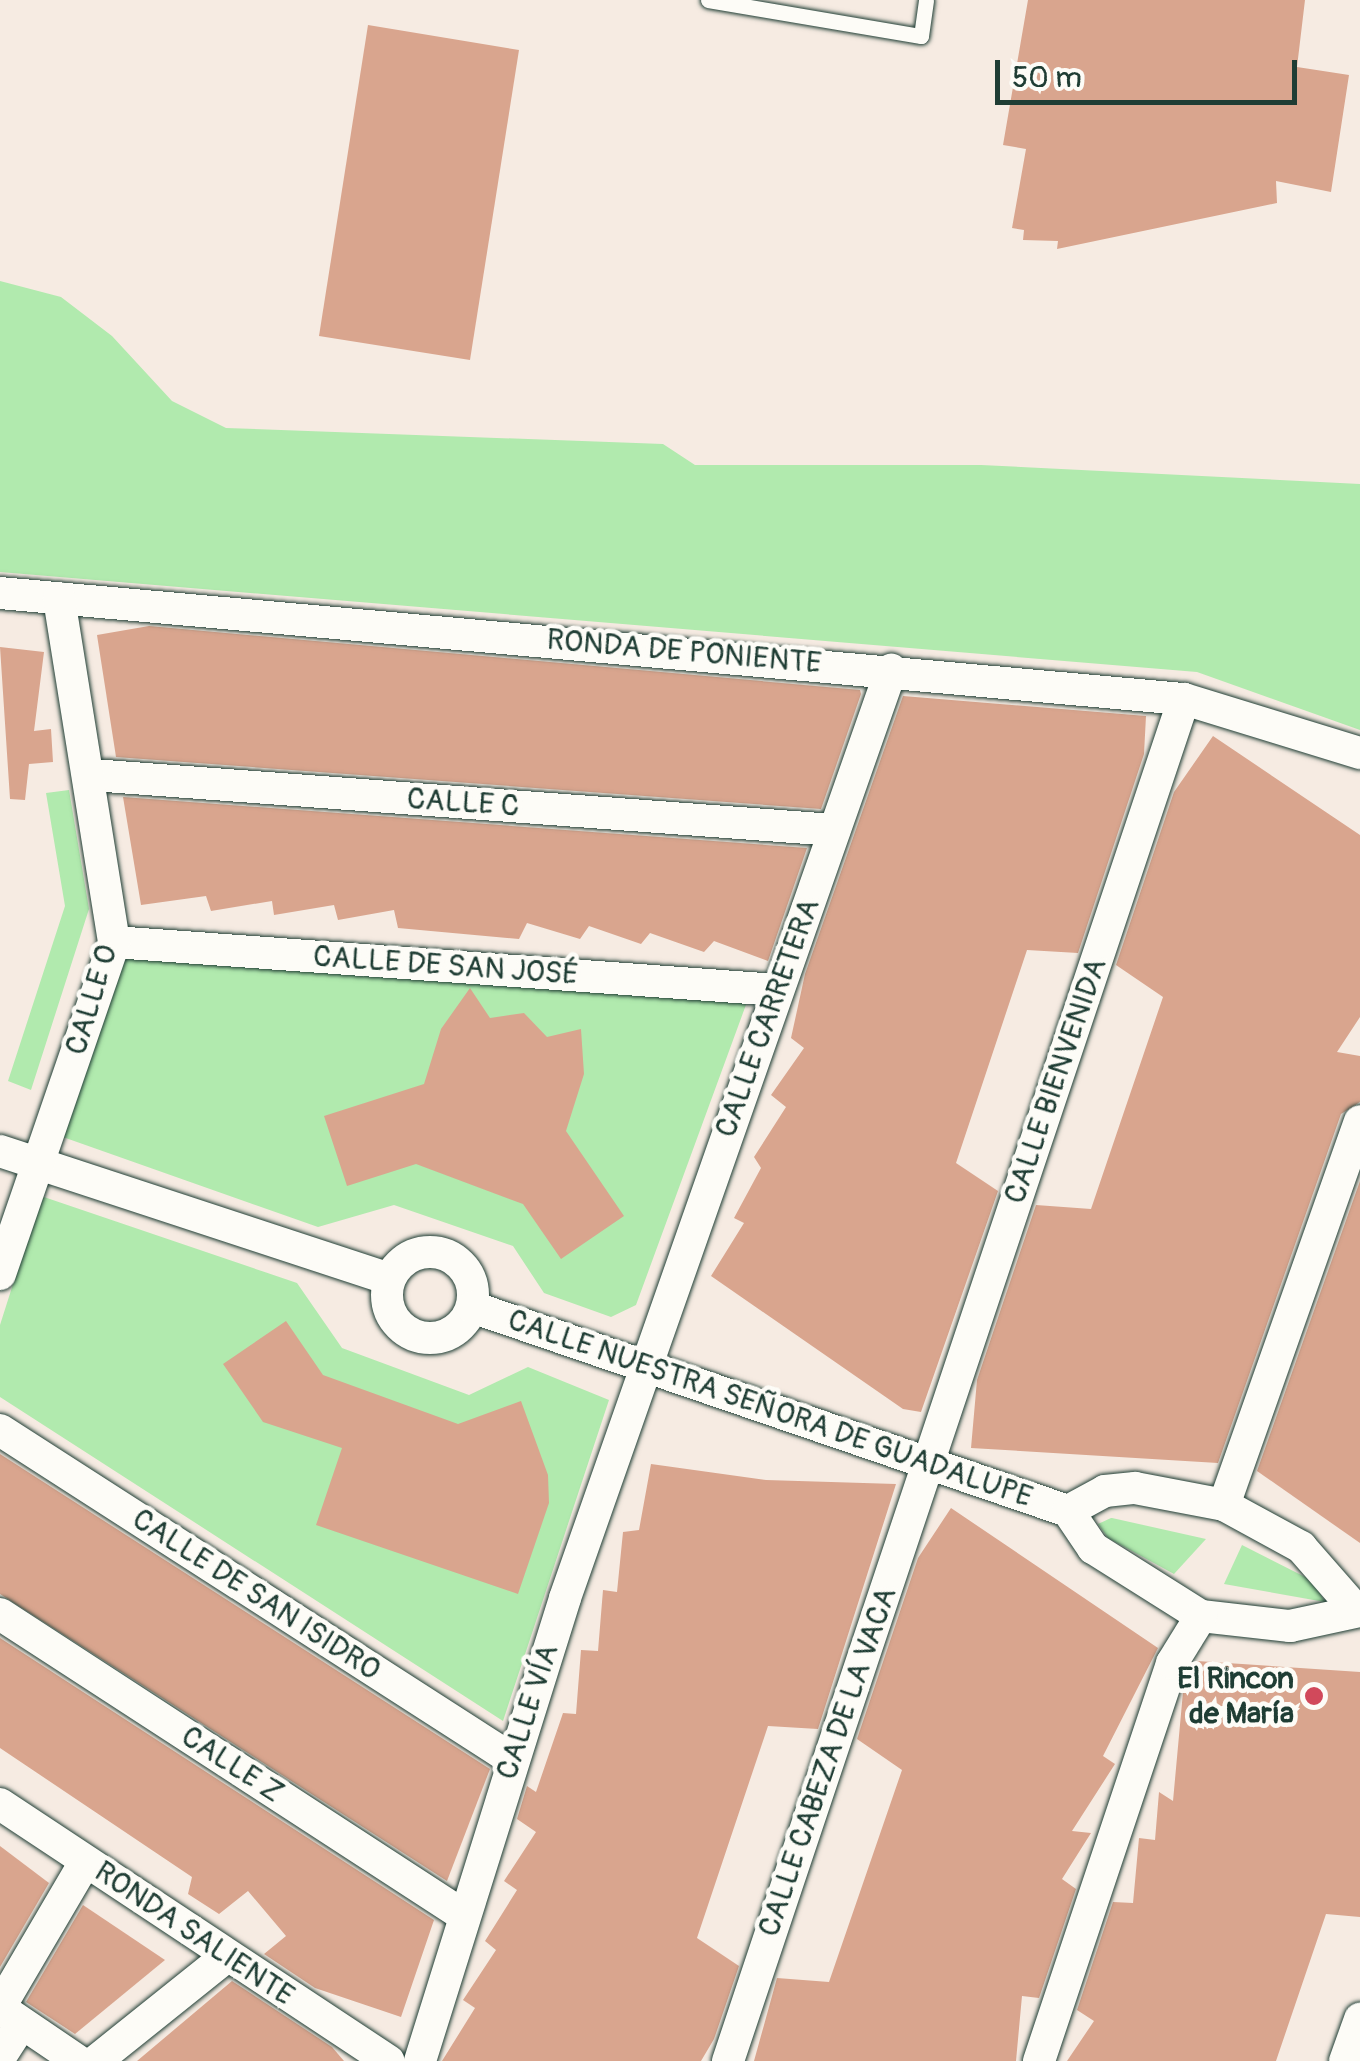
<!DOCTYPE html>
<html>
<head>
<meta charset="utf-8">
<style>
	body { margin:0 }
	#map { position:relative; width:1360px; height:2061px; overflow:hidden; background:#f6ebe2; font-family:Pangolin,sans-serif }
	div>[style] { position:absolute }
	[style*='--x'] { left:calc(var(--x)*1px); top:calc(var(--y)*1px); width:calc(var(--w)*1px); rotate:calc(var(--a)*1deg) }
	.green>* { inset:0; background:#b1eaae }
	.building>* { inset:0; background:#d9a58e }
	.roads { filter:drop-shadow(0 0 2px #1f3d34) drop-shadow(0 0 2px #1f3d34) }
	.lane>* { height:15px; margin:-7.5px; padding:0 7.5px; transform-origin:7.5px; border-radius:7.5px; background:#fdfcf7 }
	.street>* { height:32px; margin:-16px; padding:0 16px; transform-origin:16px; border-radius:16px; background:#fdfcf7 }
	.street>.ring { margin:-16px; padding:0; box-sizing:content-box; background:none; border:32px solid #fdfcf7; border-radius:50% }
	.dots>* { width:28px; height:28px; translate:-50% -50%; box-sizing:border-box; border:5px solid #fdfcf7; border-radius:50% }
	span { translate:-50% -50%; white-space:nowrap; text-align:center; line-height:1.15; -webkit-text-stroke:9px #fdfcf7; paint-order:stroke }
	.street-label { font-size:30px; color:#1f3d34 }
	.poi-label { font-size:30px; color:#1f3d34; font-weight:700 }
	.right { translate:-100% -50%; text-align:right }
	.scale { position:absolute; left:995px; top:60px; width:302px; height:45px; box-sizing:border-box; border:5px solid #1f3d34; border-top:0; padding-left:12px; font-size:30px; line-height:35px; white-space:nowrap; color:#1f3d34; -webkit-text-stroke:8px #fdfcf7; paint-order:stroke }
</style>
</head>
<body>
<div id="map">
	<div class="green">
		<i style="clip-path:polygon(0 281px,61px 297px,112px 336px,172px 401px,226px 428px,663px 444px,695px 465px,981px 465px,1360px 484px,1360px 730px,1197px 672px,0 572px)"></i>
		<i style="clip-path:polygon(69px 790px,89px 909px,31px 1090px,8px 1081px,65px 906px,46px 793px)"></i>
		<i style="clip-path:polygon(124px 948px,747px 1002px,636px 1305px,611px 1317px,544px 1293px,513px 1246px,394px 1205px,318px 1227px,60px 1136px)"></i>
		<i style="clip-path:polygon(41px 1196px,297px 1283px,342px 1348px,469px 1395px,528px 1367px,609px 1400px,503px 1721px,0 1397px,0 1325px)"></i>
		<i style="clip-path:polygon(1111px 1518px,1112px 1518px,1206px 1539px,1174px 1574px,1108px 1538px,1098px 1524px)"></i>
		<i style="clip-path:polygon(1242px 1545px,1313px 1581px,1325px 1602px,1224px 1584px)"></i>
	</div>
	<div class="building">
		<i style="clip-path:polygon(1028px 0,1305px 0,1297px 67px,1349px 75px,1331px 192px,1276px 181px,1277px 203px,1057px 249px,1058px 241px,1023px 240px,1024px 230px,1012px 228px,1026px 149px,1003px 145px)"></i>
		<i style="clip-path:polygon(368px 25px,519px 50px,470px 360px,319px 336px)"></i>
		<i style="clip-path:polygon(149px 626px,860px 690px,861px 694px,821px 809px,116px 757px,97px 635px)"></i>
		<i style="clip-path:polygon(0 647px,44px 652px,34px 731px,51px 729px,53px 762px,29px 764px,25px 800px,10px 799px)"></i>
		<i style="clip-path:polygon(903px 696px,1146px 716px,1144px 754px,1078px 953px,1027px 950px,956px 1163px,998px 1191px,921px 1412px,903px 1409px,711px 1276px,744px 1223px,734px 1218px,761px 1168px,754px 1157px,786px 1107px,771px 1095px,804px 1048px,791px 1038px,805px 974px)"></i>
		<i style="clip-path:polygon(1213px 736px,1360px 835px,1360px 1017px,1337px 1052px,1360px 1056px,1360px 1102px,1341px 1114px,1218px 1463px,971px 1448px,977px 1380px,1036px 1205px,1091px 1209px,1163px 997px,1116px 965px,1174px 792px)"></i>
		<i style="clip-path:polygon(123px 797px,807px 848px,768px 961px,714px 941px,704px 952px,650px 933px,641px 944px,589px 926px,580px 939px,527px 923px,519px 939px,398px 928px,394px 910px,338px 920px,334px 905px,274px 915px,272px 901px,211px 911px,206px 896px,141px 905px)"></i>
		<i style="clip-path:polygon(470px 988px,490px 1018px,524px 1013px,547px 1037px,581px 1029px,584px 1074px,566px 1131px,624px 1216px,561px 1259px,523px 1204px,416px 1164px,347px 1186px,324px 1116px,424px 1084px,441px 1029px)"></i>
		<i style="clip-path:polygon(1360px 1181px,1360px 1543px,1257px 1471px)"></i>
		<i style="clip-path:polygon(286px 1321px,323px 1375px,458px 1424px,521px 1401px,548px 1475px,549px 1503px,518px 1594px,316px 1525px,342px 1448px,263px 1422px,223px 1364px)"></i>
		<i style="clip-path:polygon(0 1454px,490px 1769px,447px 1881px,0 1594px)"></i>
		<i style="clip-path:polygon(651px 1464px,766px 1480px,896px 1484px,818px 1729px,768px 1726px,697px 1938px,739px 1966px,714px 2039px,701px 2061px,442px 2061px,475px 2008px,463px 2000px,496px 1950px,485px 1941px,517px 1890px,504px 1881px,536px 1832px,517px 1819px,527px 1786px,536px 1792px,563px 1713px,576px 1714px,581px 1650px,598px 1651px,603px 1590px,617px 1592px,623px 1532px,639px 1530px)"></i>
		<i style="clip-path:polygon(951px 1508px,1158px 1648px,1103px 1756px,1115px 1764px,1072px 1831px,1091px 1833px,1062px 1879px,1076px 1889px,1039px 1998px,1022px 1996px,1016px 2061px,754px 2061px,777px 1978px,829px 1982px,902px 1770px,857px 1739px,918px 1558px)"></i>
		<i style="clip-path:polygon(0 1638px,434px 1920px,401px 2017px,315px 1988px,264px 1954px,286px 1936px,248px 1891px,219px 1914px,188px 1894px,192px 1877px,0 1748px)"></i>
		<i style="clip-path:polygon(1197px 1661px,1360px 1672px,1360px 1917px,1326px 1914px,1276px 2061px,1067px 2061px,1094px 2021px,1077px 2010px,1113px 1902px,1133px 1903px,1139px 1838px,1155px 1840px,1159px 1792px,1173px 1801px,1183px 1692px)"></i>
		<i style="clip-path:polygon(0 1846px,49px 1883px,0 1967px)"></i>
		<i style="clip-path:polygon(83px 1905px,165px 1960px,75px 2034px,26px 2002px)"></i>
		<i style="clip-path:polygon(232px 1981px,332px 2047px,344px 2061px,137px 2061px)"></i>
	</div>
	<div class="roads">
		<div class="lane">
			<i style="--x:708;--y:0;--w:216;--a:9.6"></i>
			<i style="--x:921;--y:36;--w:36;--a:-82"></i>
		</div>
		<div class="street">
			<i style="--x:0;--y:593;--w:1189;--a:5.12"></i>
			<i style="--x:1184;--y:699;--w:184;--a:17.1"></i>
			<i style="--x:92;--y:775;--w:744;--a:4.24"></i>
			<i style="--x:114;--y:942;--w:665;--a:4.14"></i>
			<i style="--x:0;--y:1151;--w:410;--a:18.2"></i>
			<i class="ring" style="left:387px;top:1252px;width:54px;height:54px"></i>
			<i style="--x:0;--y:1274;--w:351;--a:-71"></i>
			<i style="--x:114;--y:942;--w:348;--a:-99.1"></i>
			<i style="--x:472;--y:1307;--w:630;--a:18.9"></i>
			<i style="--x:1068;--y:1511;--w:45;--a:56"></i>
			<i style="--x:1093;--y:1548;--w:128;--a:32.2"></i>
			<i style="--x:1201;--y:1616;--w:90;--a:6.4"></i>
			<i style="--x:1290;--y:1626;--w:72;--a:-12.1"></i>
			<i style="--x:0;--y:1430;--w:610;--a:32.75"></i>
			<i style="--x:1224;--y:1505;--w:407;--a:-70.5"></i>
			<i style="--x:1068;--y:1511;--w:42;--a:-28.4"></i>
			<i style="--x:1105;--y:1491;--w:30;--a:-6"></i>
			<i style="--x:1135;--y:1488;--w:91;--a:10.8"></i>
			<i style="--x:1224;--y:1505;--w:88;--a:28.6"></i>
			<i style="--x:1301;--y:1547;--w:84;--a:48.9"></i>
			<i style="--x:0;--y:1614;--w:552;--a:33.03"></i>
			<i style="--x:0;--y:1804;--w:466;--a:33.5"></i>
			<i style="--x:0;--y:2007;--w:168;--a:-59.6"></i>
			<i style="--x:0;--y:2008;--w:94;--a:34.2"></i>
			<i style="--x:0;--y:2057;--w:40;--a:-57.1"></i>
			<i style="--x:96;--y:2061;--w:166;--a:-38.7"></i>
			<i style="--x:420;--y:2061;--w:485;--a:-72.6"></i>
			<i style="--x:565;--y:1598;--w:984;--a:-70.64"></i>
			<i style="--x:728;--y:2061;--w:1436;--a:-71.49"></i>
			<i style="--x:1039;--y:2061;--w:420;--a:-71.5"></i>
			<i style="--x:1172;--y:1663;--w:55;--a:-58.3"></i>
			<i style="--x:1345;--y:2061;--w:45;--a:-70.3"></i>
		</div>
	</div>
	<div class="dots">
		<i style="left:1314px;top:1696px;background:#d1495b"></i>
	</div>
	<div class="street-label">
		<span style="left:684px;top:652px;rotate:5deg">RONDA DE PONIENTE</span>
		<span style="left:463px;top:803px;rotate:4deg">CALLE C</span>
		<span style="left:446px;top:966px;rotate:4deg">CALLE DE SAN JOSÉ</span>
		<span style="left:92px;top:1000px;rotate:-73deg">CALLE O</span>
		<span style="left:768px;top:1018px;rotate:-70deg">CALLE CARRETERA</span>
		<span style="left:1056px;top:1081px;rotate:-71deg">CALLE BIENVENIDA</span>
		<span style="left:770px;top:1409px;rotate:19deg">CALLE NUESTRA SEÑORA DE GUADALUPE</span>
		<span style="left:256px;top:1595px;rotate:33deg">CALLE DE SAN ISIDRO</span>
		<span style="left:528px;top:1712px;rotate:-72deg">CALLE VÍA</span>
		<span style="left:828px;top:1762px;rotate:-71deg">CALLE CABEZA DE LA VACA</span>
		<span style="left:232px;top:1765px;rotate:33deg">CALLE Z</span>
		<span style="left:194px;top:1934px;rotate:34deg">RONDA SALIENTE</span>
	</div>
	<div class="poi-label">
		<span class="right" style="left:1294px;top:1696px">El Rincon<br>de María</span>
	</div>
	<div class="scale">50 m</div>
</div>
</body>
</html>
